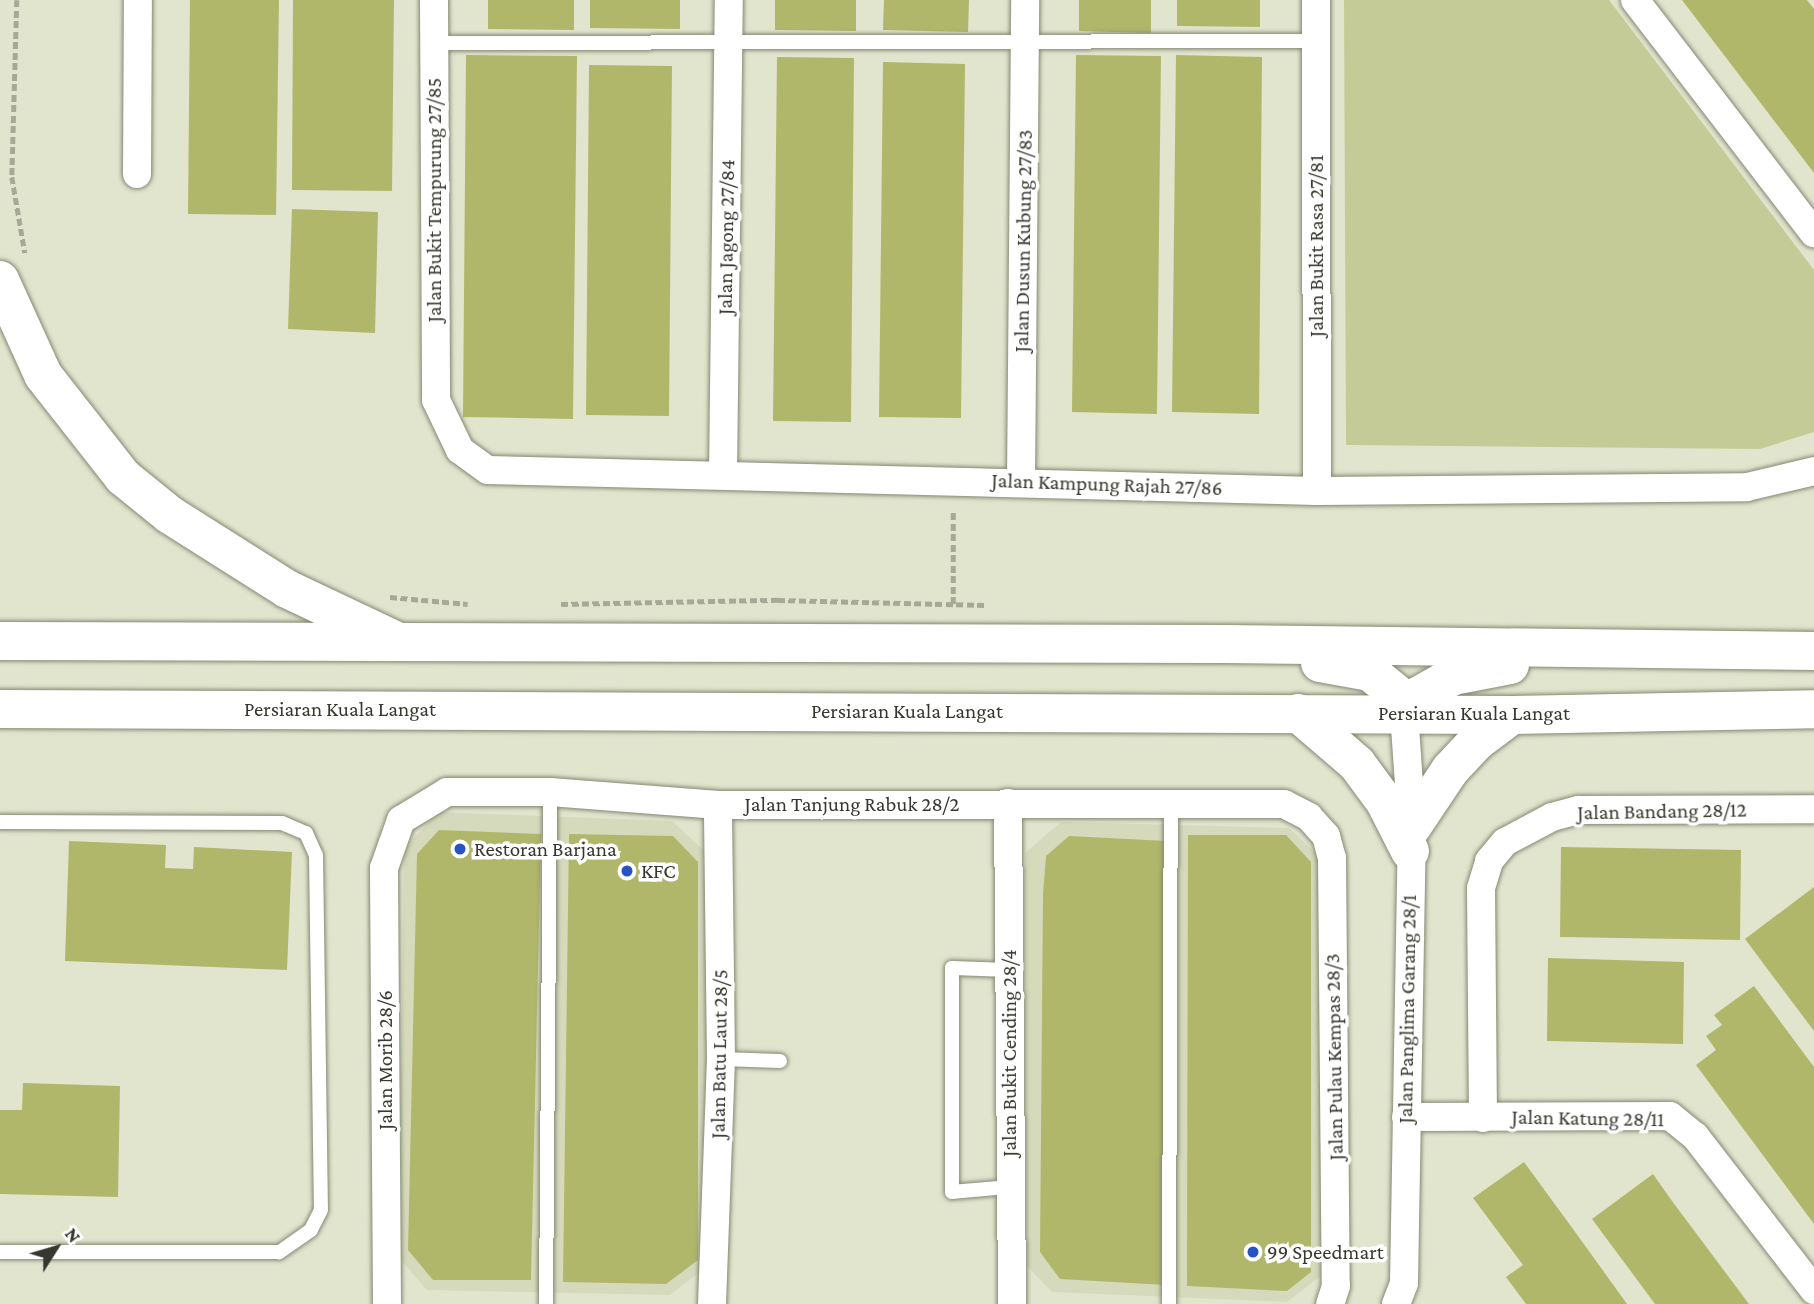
<!DOCTYPE html>
<html>
<head>
<meta charset="utf-8">
<style>
	body { margin:0 }
	#map { position:relative; width:1814px; height:1304px; overflow:hidden; background:#e2e5ce; font-family:"Crimson Pro",serif }
	div>[style] { position:absolute }
	[style*='--x'] { left:calc(var(--x)*1px); top:calc(var(--y)*1px); width:calc(var(--w)*1px); rotate:calc(var(--a)*1deg) }
	.built>* { inset:0; background:#d6dabc }
	.green>* { inset:0; background:#c5cb96 }
	.building>* { inset:0; background:#b0b76a }
	.path>* { height:4.5px; margin-top:-2.25px; transform-origin:0; background:repeating-linear-gradient(90deg,#a7a997 0 7px,transparent 0 10.5px) }
	.roads { filter:drop-shadow(0 0 2px #858873) drop-shadow(0 0 2px #858873) }
	.lane>* { height:14px; margin:-7px; padding:0 7px; transform-origin:7px; border-radius:7px; background:#fff }
	.street>* { height:28px; margin:-14px; padding:0 14px; transform-origin:14px; border-radius:14px; background:#fff }
	.primary>* { height:38px; margin:-19px; padding:0 19px; transform-origin:19px; border-radius:19px; background:#fff }
	.dots>* { width:19px; height:19px; translate:-50% -50%; box-sizing:border-box; border:4px solid #fff; border-radius:50% }
	span { translate:-50% -50%; white-space:nowrap; text-align:center; line-height:1.15; -webkit-text-stroke:7px #fff; paint-order:stroke }
	.street-label { font-size:21px; color:#36372e }
	.poi-label { font-size:21px; color:#36372e }
	.left { translate:0 -50%; text-align:left }
	.north { position:absolute; left:21px; top:1213px; width:70px; height:70px; -webkit-text-stroke:5px #fff; paint-order:stroke; rotate:53deg; font-size:19px; font-weight:700; line-height:28px; text-align:center; color:#36372e }
	.north::after { content:''; display:block; margin:auto; width:24px; height:32px; background:#36372e; clip-path:polygon(50% 0,100% 100%,50% 72%,0 100%) }
</style>
</head>
<body>
<div id="map">
	<div class="built">
		<i style="clip-path:polygon(438px 812px,672px 821px,708px 854px,705px 1268px,670px 1295px,427px 1290px,399px 1258px,404px 849px)"></i>
		<i style="clip-path:polygon(1061px 822px,1289px 828px,1324px 861px,1322px 1275px,1287px 1302px,1052px 1292px,1027px 1266px,1025px 853px)"></i>
	</div>
	<div class="green">
		<i style="clip-path:polygon(1344px 0,1609px 0,1814px 270px,1814px 432px,1760px 449px,1346px 445px)"></i>
	</div>
	<div class="building">
		<i style="clip-path:polygon(190px 0,279px 0,276px 215px,188px 214px)"></i>
		<i style="clip-path:polygon(293px 0,394px 0,392px 191px,292px 190px)"></i>
		<i style="clip-path:polygon(488px 0,574px 0,574px 30px,488px 29px)"></i>
		<i style="clip-path:polygon(590px 0,680px 0,680px 29px,590px 28px)"></i>
		<i style="clip-path:polygon(775px 0,856px 0,856px 31px,775px 30px)"></i>
		<i style="clip-path:polygon(884px 0,969px 0,968px 32px,883px 30px)"></i>
		<i style="clip-path:polygon(1079px 0,1151px 0,1151px 33px,1079px 31px)"></i>
		<i style="clip-path:polygon(1177px 0,1260px 0,1260px 27px,1177px 26px)"></i>
		<i style="clip-path:polygon(1682px 0,1807px 0,1814px 9px,1814px 173px)"></i>
		<i style="clip-path:polygon(466px 55px,577px 56px,573px 419px,463px 417px)"></i>
		<i style="clip-path:polygon(1076px 55px,1161px 56px,1157px 414px,1072px 412px)"></i>
		<i style="clip-path:polygon(1176px 55px,1262px 57px,1259px 414px,1172px 412px)"></i>
		<i style="clip-path:polygon(777px 57px,854px 58px,851px 422px,773px 421px)"></i>
		<i style="clip-path:polygon(883px 62px,965px 64px,961px 418px,879px 417px)"></i>
		<i style="clip-path:polygon(589px 65px,672px 66px,669px 416px,586px 415px)"></i>
		<i style="clip-path:polygon(292px 209px,378px 212px,375px 333px,288px 329px)"></i>
		<i style="clip-path:polygon(439px 830px,541px 834px,531px 1280px,433px 1280px,408px 1250px,417px 854px)"></i>
		<i style="clip-path:polygon(569px 834px,673px 836px,698px 862px,698px 1260px,666px 1284px,563px 1282px)"></i>
		<i style="clip-path:polygon(1188px 835px,1286px 835px,1311px 862px,1311px 1272px,1287px 1291px,1187px 1286px)"></i>
		<i style="clip-path:polygon(1069px 836px,1166px 841px,1166px 1285px,1060px 1279px,1040px 1252px,1043px 894px,1046px 856px)"></i>
		<i style="clip-path:polygon(69px 841px,166px 845px,165px 868px,193px 869px,194px 847px,292px 852px,287px 970px,65px 961px)"></i>
		<i style="clip-path:polygon(1561px 847px,1741px 850px,1740px 940px,1560px 937px)"></i>
		<i style="clip-path:polygon(1814px 887px,1814px 1031px,1745px 939px)"></i>
		<i style="clip-path:polygon(1548px 958px,1684px 962px,1683px 1044px,1547px 1041px)"></i>
		<i style="clip-path:polygon(1754px 986px,1814px 1067px,1814px 1224px,1696px 1065px,1716px 1050px,1706px 1036px,1722px 1025px,1714px 1015px)"></i>
		<i style="clip-path:polygon(23px 1083px,120px 1086px,118px 1197px,0 1194px,0 1110px,22px 1110px)"></i>
		<i style="clip-path:polygon(1524px 1162px,1573px 1229px,1627px 1304px,1526px 1304px,1506px 1277px,1523px 1265px,1473px 1198px)"></i>
		<i style="clip-path:polygon(1653px 1174px,1672px 1201px,1749px 1304px,1655px 1304px,1592px 1219px)"></i>
	</div>
	<div class="path">
		<i style="--x:17;--y:0;--w:177;--a:91.6"></i>
		<i style="--x:12;--y:177;--w:77;--a:80.3"></i>
		<i style="--x:390;--y:597;--w:78;--a:5.1"></i>
		<i style="--x:561;--y:604;--w:217;--a:-1.1"></i>
		<i style="--x:778;--y:600;--w:208;--a:1.4"></i>
		<i style="--x:953;--y:604;--w:92;--a:-90"></i>
	</div>
	<div class="roads">
		<div class="lane">
			<i style="--x:433;--y:43;--w:881;--a:-0.13"></i>
			<i style="--x:0;--y:822;--w:282;--a:0.2"></i>
			<i style="--x:282;--y:823;--w:26;--a:23"></i>
			<i style="--x:306;--y:833;--w:24;--a:66"></i>
			<i style="--x:316;--y:855;--w:355;--a:89.2"></i>
			<i style="--x:321;--y:1210;--w:22;--a:117"></i>
			<i style="--x:311;--y:1230;--w:39;--a:145"></i>
			<i style="--x:279;--y:1252;--w:279;--a:180"></i>
			<i style="--x:721;--y:1059;--w:59;--a:1.9"></i>
			<i style="--x:1009;--y:1187;--w:57;--a:175"></i>
			<i style="--x:952;--y:1192;--w:224;--a:-90"></i>
			<i style="--x:952;--y:968;--w:57;--a:2"></i>
			<i style="--x:546;--y:1304;--w:512;--a:-89.55"></i>
			<i style="--x:1169;--y:1304;--w:499;--a:-89.8"></i>
		</div>
		<div class="street">
			<i style="--x:434;--y:0;--w:400;--a:89.7"></i>
			<i style="--x:436;--y:400;--w:55;--a:64.4"></i>
			<i style="--x:460;--y:450;--w:34;--a:36"></i>
			<i style="--x:488;--y:470;--w:829;--a:1.45"></i>
			<i style="--x:1317;--y:491;--w:430;--a:-0.5"></i>
			<i style="--x:1747;--y:487;--w:69;--a:-13.4"></i>
			<i style="--x:1316;--y:0;--w:491;--a:89.9"></i>
			<i style="--x:1635;--y:0;--w:294;--a:52.5"></i>
			<i style="--x:137;--y:174;--w:174;--a:-89.7"></i>
			<i style="--x:723;--y:474;--w:474;--a:-89.3"></i>
			<i style="--x:1021;--y:482;--w:482;--a:-89.5"></i>
			<i style="--x:1008;--y:803;--w:501;--a:89.54"></i>
			<i style="--x:1406;--y:1117;--w:264;--a:-0.2"></i>
			<i style="--x:1670;--y:1116;--w:32;--a:39"></i>
			<i style="--x:1695;--y:1136;--w:195;--a:52.3"></i>
			<i style="--x:1483;--y:1118;--w:230;--a:-90.5"></i>
			<i style="--x:1481;--y:888;--w:28;--a:-73"></i>
			<i style="--x:1489;--y:861;--w:25;--a:-50"></i>
			<i style="--x:1505;--y:842;--w:53;--a:-28"></i>
			<i style="--x:1552;--y:817;--w:28;--a:-15"></i>
			<i style="--x:1579;--y:810;--w:235;--a:-0.2"></i>
			<i style="--x:387;--y:1304;--w:436;--a:-90.4"></i>
			<i style="--x:384;--y:868;--w:51;--a:-70.5"></i>
			<i style="--x:401;--y:820;--w:54;--a:-31.3"></i>
			<i style="--x:447;--y:792;--w:103;--a:0"></i>
			<i style="--x:550;--y:792;--w:169;--a:4.4"></i>
			<i style="--x:718;--y:805;--w:566;--a:-0.1"></i>
			<i style="--x:1284;--y:804;--w:28;--a:27"></i>
			<i style="--x:1309;--y:817;--w:25;--a:48"></i>
			<i style="--x:1326;--y:836;--w:23;--a:75"></i>
			<i style="--x:1332;--y:858;--w:428;--a:89.5"></i>
			<i style="--x:1336;--y:1286;--w:19;--a:108"></i>
			<i style="--x:712;--y:1304;--w:245;--a:-87.9"></i>
			<i style="--x:721;--y:1059;--w:254;--a:-90.7"></i>
			<i style="--x:1396;--y:1304;--w:22;--a:-69"></i>
			<i style="--x:1404;--y:1283;--w:456;--a:-89"></i>
			<i style="--x:1412;--y:827;--w:114;--a:-94"></i>
		</div>
		<div class="primary">
			<i style="--x:0;--y:280;--w:104;--a:65.6"></i>
			<i style="--x:43;--y:375;--w:130;--a:51.9"></i>
			<i style="--x:123;--y:477;--w:60;--a:39"></i>
			<i style="--x:170;--y:515;--w:138;--a:32.3"></i>
			<i style="--x:287;--y:589;--w:117;--a:25.3"></i>
			<i style="--x:0;--y:641;--w:1226;--a:0.14"></i>
			<i style="--x:1226;--y:644;--w:588;--a:0.68"></i>
			<i style="--x:1320;--y:663;--w:51;--a:10.2"></i>
			<i style="--x:1370;--y:672;--w:36;--a:39"></i>
			<i style="--x:1398;--y:695;--w:19;--a:72"></i>
			<i style="--x:0;--y:709;--w:1512;--a:0.23"></i>
			<i style="--x:1512;--y:715;--w:302;--a:-1.1"></i>
			<i style="--x:1298;--y:713;--w:78;--a:40.8"></i>
			<i style="--x:1357;--y:764;--w:47;--a:53.6"></i>
			<i style="--x:1385;--y:802;--w:55;--a:63"></i>
			<i style="--x:1404;--y:713;--w:22;--a:-51"></i>
			<i style="--x:1418;--y:696;--w:40;--a:-29.7"></i>
			<i style="--x:1453;--y:676;--w:58;--a:-10.9"></i>
			<i style="--x:1412;--y:827;--w:69;--a:-56.3"></i>
			<i style="--x:1450;--y:770;--w:38;--a:-47"></i>
			<i style="--x:1476;--y:742;--w:45;--a:-36.9"></i>
		</div>
	</div>
	<div class="dots">
		<i style="left:460px;top:849px;background:#2754c2"></i>
		<i style="left:627px;top:871px;background:#2754c2"></i>
		<i style="left:1253px;top:1252px;background:#2754c2"></i>
	</div>
	<div class="street-label">
		<span style="left:434px;top:200px;rotate:-90deg">Jalan Bukit Tempurung 27/85</span>
		<span style="left:726px;top:237px;rotate:-89deg">Jalan Jagong 27/84</span>
		<span style="left:1023px;top:241px;rotate:-89deg">Jalan Dusun Kubung 27/83</span>
		<span style="left:1316px;top:246px;rotate:-90deg">Jalan Bukit Rasa 27/81</span>
		<span style="left:1107px;top:484px;rotate:2deg">Jalan Kampung Rajah 27/86</span>
		<span style="left:340px;top:709px">Persiaran Kuala Langat</span>
		<span style="left:907px;top:711px">Persiaran Kuala Langat</span>
		<span style="left:1474px;top:713px">Persiaran Kuala Langat</span>
		<span style="left:852px;top:804px">Jalan Tanjung Rabuk 28/2</span>
		<span style="left:1662px;top:811px;rotate:-1deg">Jalan Bandang 28/12</span>
		<span style="left:1407px;top:1009px;rotate:-89deg">Jalan Panglima Garang 28/1</span>
		<span style="left:1009px;top:1053px;rotate:-90deg">Jalan Bukit Cending 28/4</span>
		<span style="left:719px;top:1054px;rotate:-89deg">Jalan Batu Laut 28/5</span>
		<span style="left:1334px;top:1057px;rotate:-91deg">Jalan Pulau Kempas 28/3</span>
		<span style="left:385px;top:1060px;rotate:-90deg">Jalan Morib 28/6</span>
		<span style="left:1588px;top:1118px;rotate:1deg">Jalan Katung 28/11</span>
	</div>
	<div class="poi-label">
		<span class="left" style="left:474px;top:849px">Restoran Barjana</span>
		<span class="left" style="left:641px;top:871px">KFC</span>
		<span class="left" style="left:1267px;top:1252px">99 Speedmart</span>
	</div>
	<div class="north">N</div>
</div>
</body>
</html>
